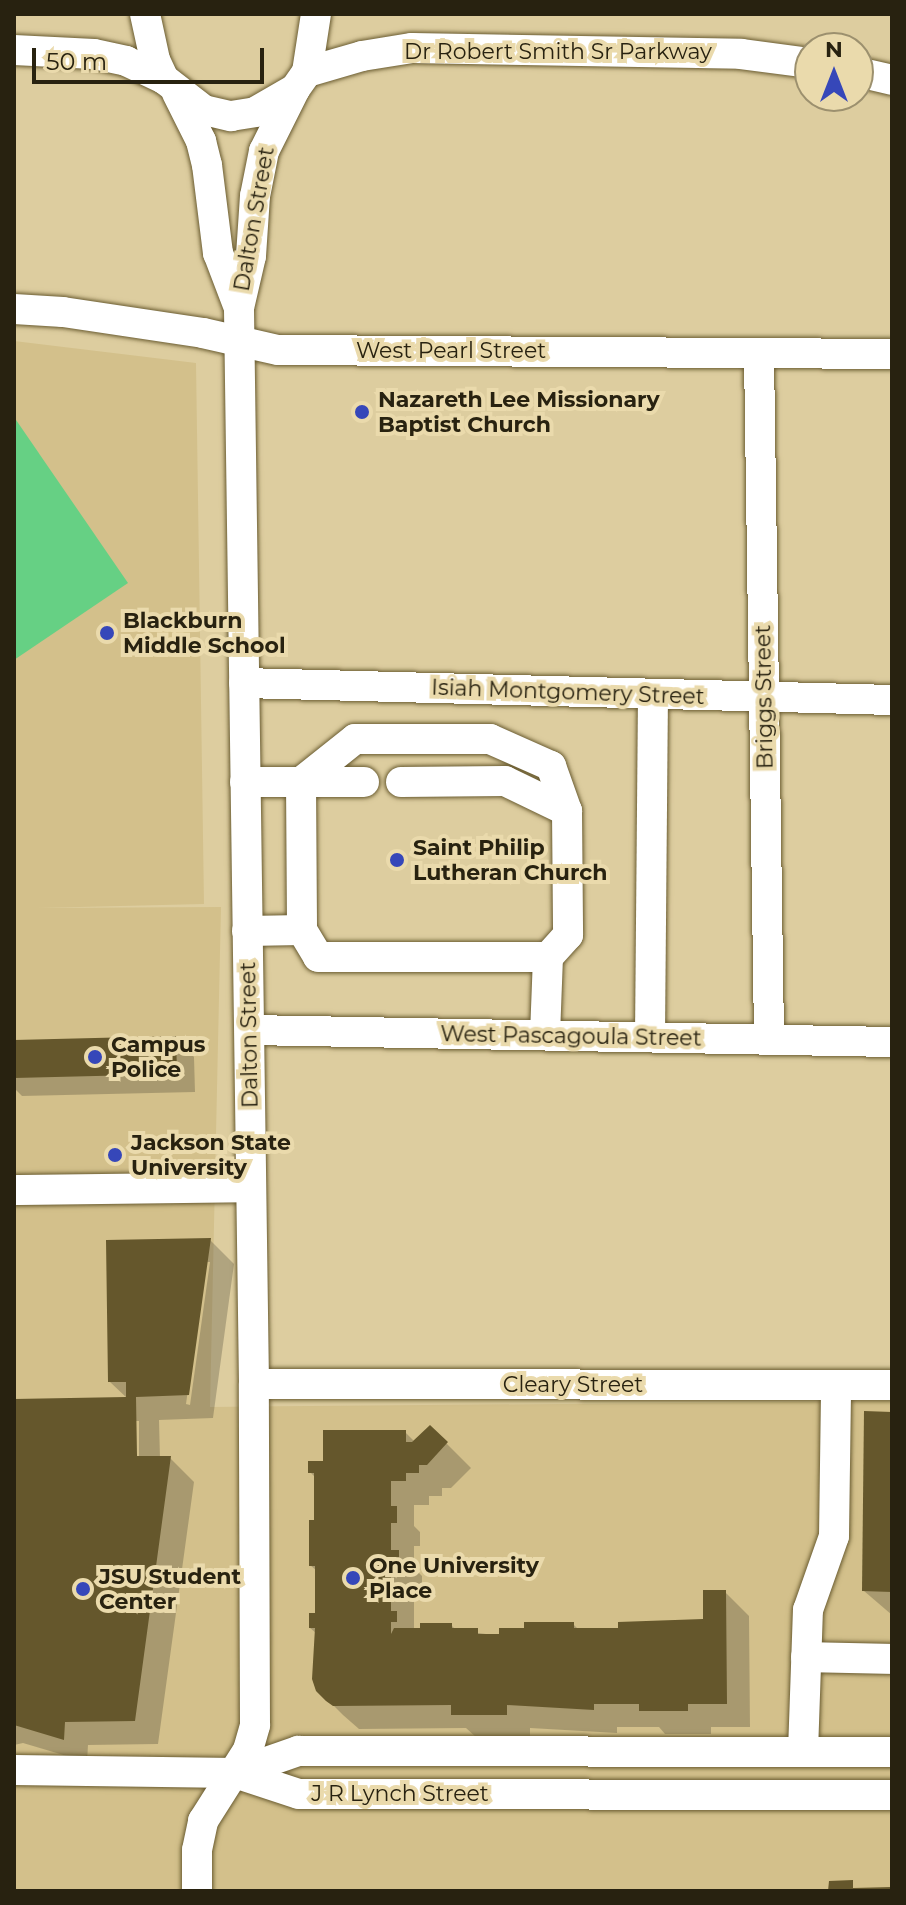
<!DOCTYPE html>
<html>
<head>
<meta charset="utf-8">
<style>
	body { margin:0 }
	#map { position:relative; width:906px; height:1905px; overflow:hidden; background:#ddcd9f; font-family:Montserrat,sans-serif }
	div>[style] { position:absolute }
	[style*='--x'] { left:calc(var(--x)*1px); top:calc(var(--y)*1px); width:calc(var(--w)*1px); rotate:calc(var(--a)*1deg) }
	.built>* { inset:0; background:#d3c08b }
	.green>* { inset:0; background:#66d084 }
	.shadow>* { inset:0; background:#0003 }
	.building>* { inset:0; background:#65572c }
	.roads { filter:drop-shadow(0 0 2px #6a5c31) drop-shadow(0 0 2px #6a5c31) }
	.minor>* { height:30px; margin:-15px; padding:0 15px; transform-origin:15px; border-radius:15px; background:#fff }
	.dots>* { width:22px; height:22px; translate:-50% -50%; box-sizing:border-box; border:4px solid #eadaac; border-radius:50% }
	span { translate:-50% -50%; white-space:nowrap; text-align:center; line-height:1.15; -webkit-text-stroke:8px #eadaac; paint-order:stroke }
	.street-label { font-size:22px; color:#282210 }
	.poi-label { font-size:22px; color:#282210; font-weight:700 }
	.left { translate:0 -50%; text-align:left }
	.frame { position:absolute; inset:0; border:16px solid #282210; pointer-events:none }
	.north { position:absolute; left:794px; top:32px; width:80px; height:80px; box-sizing:border-box; background:#eadaac; border:2px solid #9c906e; border-radius:50%; rotate:0deg; font-size:22px; font-weight:700; line-height:32px; text-align:center; color:#282210 }
	.north::after { content:''; display:block; margin:auto; width:28px; height:36px; background:#3647b9; clip-path:polygon(50% 0,100% 100%,50% 72%,0 100%) }
	.scale { position:absolute; left:32px; top:48px; width:232px; height:36px; box-sizing:border-box; border:4px solid #282210; border-top:0; padding-left:10px; font-size:24px; line-height:28px; white-space:nowrap; color:#282210; -webkit-text-stroke:6px #eadaac; paint-order:stroke }
</style>
</head>
<body>
<div id="map">
	<div class="built">
		<i style="clip-path:polygon(14px 341px,196px 363px,204px 904px,37px 908px,221px 907px,210px 1407px,892px 1401px,892px 1891px,14px 1891px)"></i>
	</div>
	<div class="green">
		<i style="clip-path:polygon(14px 417px,128px 583px,14px 660px)"></i>
	</div>
	<div class="shadow">
		<i style="clip-path:polygon(176px 1038px,194px 1057px,195px 1092px,22px 1096px,14px 1088px,14px 1042px)"></i>
		<i style="clip-path:polygon(evenodd,210px 1240px,234px 1264px,213px 1418px,159px 1420px,160px 1458px,170px 1458px,194px 1482px,158px 1744px,88px 1745px,87px 1762px,23px 1743px,14px 1745px,14px 1401px,128px 1399px,110px 1382px,210px 1240px,206px 1262px,210px 1262px,190px 1405px,186px 1404px,206px 1262px,210px 1240px,135px 1421px,139px 1421px,139px 1466px,135px 1466px,135px 1421px)"></i>
		<i style="clip-path:polygon(892px 1414px,892px 1615px,864px 1591px)"></i>
		<i style="clip-path:polygon(430px 1427px,471px 1468px,451px 1488px,442px 1488px,442px 1496px,429px 1496px,429px 1505px,414px 1505px,414px 1526px,420px 1532px,420px 1546px,414px 1546px,414px 1568px,422px 1576px,422px 1584px,414px 1584px,414px 1630px,451px 1625px,456px 1630px,501px 1636px,573px 1624px,579px 1630px,620px 1630px,705px 1620px,725px 1592px,749px 1616px,750px 1727px,711px 1727px,711px 1734px,665px 1734px,659px 1727px,617px 1727px,617px 1733px,530px 1728px,530px 1738px,477px 1738px,466px 1728px,359px 1729px,343px 1715px,318px 1690px,316px 1633px,310px 1628px,317px 1615px,317px 1571px,310px 1565px,316px 1522px,316px 1478px,310px 1472px,405px 1432px,415px 1442px)"></i>
	</div>
	<div class="building">
		<i style="clip-path:polygon(176px 1036px,177px 1074px,14px 1078px,14px 1040px)"></i>
		<i style="clip-path:polygon(211px 1238px,189px 1395px,136px 1397px,137px 1456px,171px 1456px,135px 1721px,65px 1722px,64px 1740px,14px 1725px,14px 1399px,126px 1397px,126px 1382px,108px 1382px,106px 1240px)"></i>
		<i style="clip-path:polygon(864px 1411px,892px 1412px,892px 1592px,862px 1591px)"></i>
		<i style="clip-path:polygon(430px 1425px,448px 1442px,427px 1465px,419px 1465px,419px 1473px,406px 1473px,406px 1481px,391px 1481px,391px 1506px,397px 1506px,397px 1523px,391px 1523px,391px 1550px,399px 1550px,399px 1561px,391px 1561px,391px 1611px,397px 1611px,397px 1622px,391px 1622px,391px 1634px,394px 1628px,420px 1628px,420px 1623px,452px 1623px,452px 1628px,478px 1628px,478px 1634px,499px 1634px,499px 1628px,524px 1628px,524px 1622px,574px 1622px,574px 1628px,618px 1628px,618px 1622px,703px 1619px,703px 1590px,726px 1590px,727px 1704px,688px 1704px,688px 1711px,639px 1711px,639px 1704px,594px 1704px,594px 1710px,507px 1705px,507px 1715px,451px 1715px,451px 1705px,333px 1706px,326px 1701px,316px 1691px,312px 1679px,315px 1628px,309px 1628px,309px 1613px,315px 1613px,315px 1566px,309px 1566px,309px 1520px,314px 1520px,314px 1473px,308px 1473px,308px 1461px,323px 1461px,323px 1430px,406px 1430px,406px 1442px,412px 1442px)"></i>
		<i style="clip-path:polygon(853px 1880px,853px 1888px,892px 1887px,892px 1891px,828px 1891px,829px 1881px)"></i>
	</div>
	<div class="roads">
		<div class="minor">
			<i style="--x:145;--y:14;--w:47;--a:77.7"></i>
			<i style="--x:155;--y:60;--w:21;--a:65"></i>
			<i style="--x:164;--y:79;--w:51;--a:37.8"></i>
			<i style="--x:204;--y:110;--w:28;--a:13"></i>
			<i style="--x:231;--y:116;--w:24;--a:-9"></i>
			<i style="--x:255;--y:112;--w:46;--a:-29.9"></i>
			<i style="--x:295;--y:89;--w:21;--a:-55"></i>
			<i style="--x:307;--y:72;--w:59;--a:-81.2"></i>
			<i style="--x:14;--y:50;--w:80;--a:2.9"></i>
			<i style="--x:94;--y:54;--w:33;--a:12"></i>
			<i style="--x:126;--y:61;--w:42;--a:25.3"></i>
			<i style="--x:307;--y:72;--w:57;--a:-16.2"></i>
			<i style="--x:362;--y:56;--w:51;--a:-9.1"></i>
			<i style="--x:412;--y:48;--w:329;--a:1"></i>
			<i style="--x:741;--y:54;--w:70;--a:7.4"></i>
			<i style="--x:858;--y:72;--w:35;--a:13"></i>
			<i style="--x:177;--y:93;--w:54;--a:63.4"></i>
			<i style="--x:201;--y:141;--w:25;--a:76"></i>
			<i style="--x:207;--y:165;--w:89;--a:82.9"></i>
			<i style="--x:218;--y:253;--w:59;--a:69.1"></i>
			<i style="--x:14;--y:309;--w:49;--a:3.5"></i>
			<i style="--x:63;--y:312;--w:142;--a:8.5"></i>
			<i style="--x:203;--y:333;--w:77;--a:12.8"></i>
			<i style="--x:278;--y:350;--w:614;--a:0.37"></i>
			<i style="--x:759;--y:354;--w:685;--a:89.16"></i>
			<i style="--x:244;--y:683;--w:648;--a:1.5"></i>
			<i style="--x:245;--y:782;--w:56;--a:0"></i>
			<i style="--x:301;--y:782;--w:148;--a:89.6"></i>
			<i style="--x:302;--y:930;--w:31;--a:59"></i>
			<i style="--x:318;--y:957;--w:230;--a:0"></i>
			<i style="--x:301;--y:782;--w:69;--a:-38.5"></i>
			<i style="--x:355;--y:739;--w:135;--a:0"></i>
			<i style="--x:490;--y:739;--w:67;--a:23.9"></i>
			<i style="--x:551;--y:766;--w:48;--a:70.4"></i>
			<i style="--x:567;--y:811;--w:124;--a:89.5"></i>
			<i style="--x:568;--y:935;--w:30;--a:132"></i>
			<i style="--x:548;--y:957;--w:78;--a:92.2"></i>
			<i style="--x:301;--y:782;--w:63;--a:0"></i>
			<i style="--x:401;--y:782;--w:104;--a:-0.6"></i>
			<i style="--x:505;--y:781;--w:69;--a:25.8"></i>
			<i style="--x:247;--y:931;--w:55;--a:-1"></i>
			<i style="--x:250;--y:1030;--w:642;--a:1.07"></i>
			<i style="--x:650;--y:1037;--w:343;--a:-89.5"></i>
			<i style="--x:14;--y:1190;--w:237;--a:-0.7"></i>
			<i style="--x:254;--y:1384;--w:638;--a:0.09"></i>
			<i style="--x:806;--y:1657;--w:86;--a:1.3"></i>
			<i style="--x:803;--y:1752;--w:142;--a:-88"></i>
			<i style="--x:808;--y:1610;--w:78;--a:-70.6"></i>
			<i style="--x:834;--y:1536;--w:151;--a:-89.2"></i>
			<i style="--x:14;--y:1770;--w:221;--a:0.8"></i>
			<i style="--x:235;--y:1773;--w:67;--a:18.2"></i>
			<i style="--x:299;--y:1794;--w:593;--a:0.1"></i>
			<i style="--x:235;--y:1773;--w:67;--a:-19.2"></i>
			<i style="--x:298;--y:1751;--w:594;--a:0.1"></i>
			<i style="--x:197;--y:1891;--w:41;--a:-90"></i>
			<i style="--x:197;--y:1850;--w:30;--a:-78"></i>
			<i style="--x:203;--y:1821;--w:84;--a:-57.6"></i>
			<i style="--x:248;--y:1750;--w:26;--a:-74"></i>
			<i style="--x:255;--y:1725;--w:341;--a:-90.2"></i>
			<i style="--x:254;--y:1384;--w:1076;--a:-90.8"></i>
			<i style="--x:239;--y:308;--w:53;--a:-77"></i>
			<i style="--x:251;--y:256;--w:60;--a:-86.2"></i>
			<i style="--x:255;--y:196;--w:46;--a:-78.7"></i>
			<i style="--x:264;--y:151;--w:69;--a:-63.4"></i>
		</div>
	</div>
	<div class="dots">
		<i style="left:362px;top:412px;background:#3647b9"></i>
		<i style="left:107px;top:633px;background:#3647b9"></i>
		<i style="left:397px;top:860px;background:#3647b9"></i>
		<i style="left:95px;top:1057px;background:#3647b9"></i>
		<i style="left:115px;top:1155px;background:#3647b9"></i>
		<i style="left:353px;top:1578px;background:#3647b9"></i>
		<i style="left:83px;top:1589px;background:#3647b9"></i>
	</div>
	<div class="street-label">
		<span style="left:558px;top:52px">Dr Robert Smith Sr Parkway</span>
		<span style="left:254px;top:219px;rotate:-80deg">Dalton Street</span>
		<span style="left:451px;top:351px">West Pearl Street</span>
		<span style="left:568px;top:692px;rotate:2deg">Isiah Montgomery Street</span>
		<span style="left:764px;top:697px;rotate:-91deg">Briggs Street</span>
		<span style="left:249px;top:1035px;rotate:-91deg">Dalton Street</span>
		<span style="left:571px;top:1036px;rotate:1deg">West Pascagoula Street</span>
		<span style="left:573px;top:1385px">Cleary Street</span>
		<span style="left:400px;top:1794px">J R Lynch Street</span>
	</div>
	<div class="poi-label">
		<span class="left" style="left:378px;top:412px">Nazareth Lee Missionary<br>Baptist Church</span>
		<span class="left" style="left:123px;top:633px">Blackburn<br>Middle School</span>
		<span class="left" style="left:413px;top:860px">Saint Philip<br>Lutheran Church</span>
		<span class="left" style="left:111px;top:1057px">Campus<br>Police</span>
		<span class="left" style="left:131px;top:1155px">Jackson State<br>University</span>
		<span class="left" style="left:369px;top:1578px">One University<br>Place</span>
		<span class="left" style="left:99px;top:1589px">JSU Student<br>Center</span>
	</div>
	<div class="frame"></div>
	<div class="north">N</div>
	<div class="scale">50 m</div>
</div>
</body>
</html>
